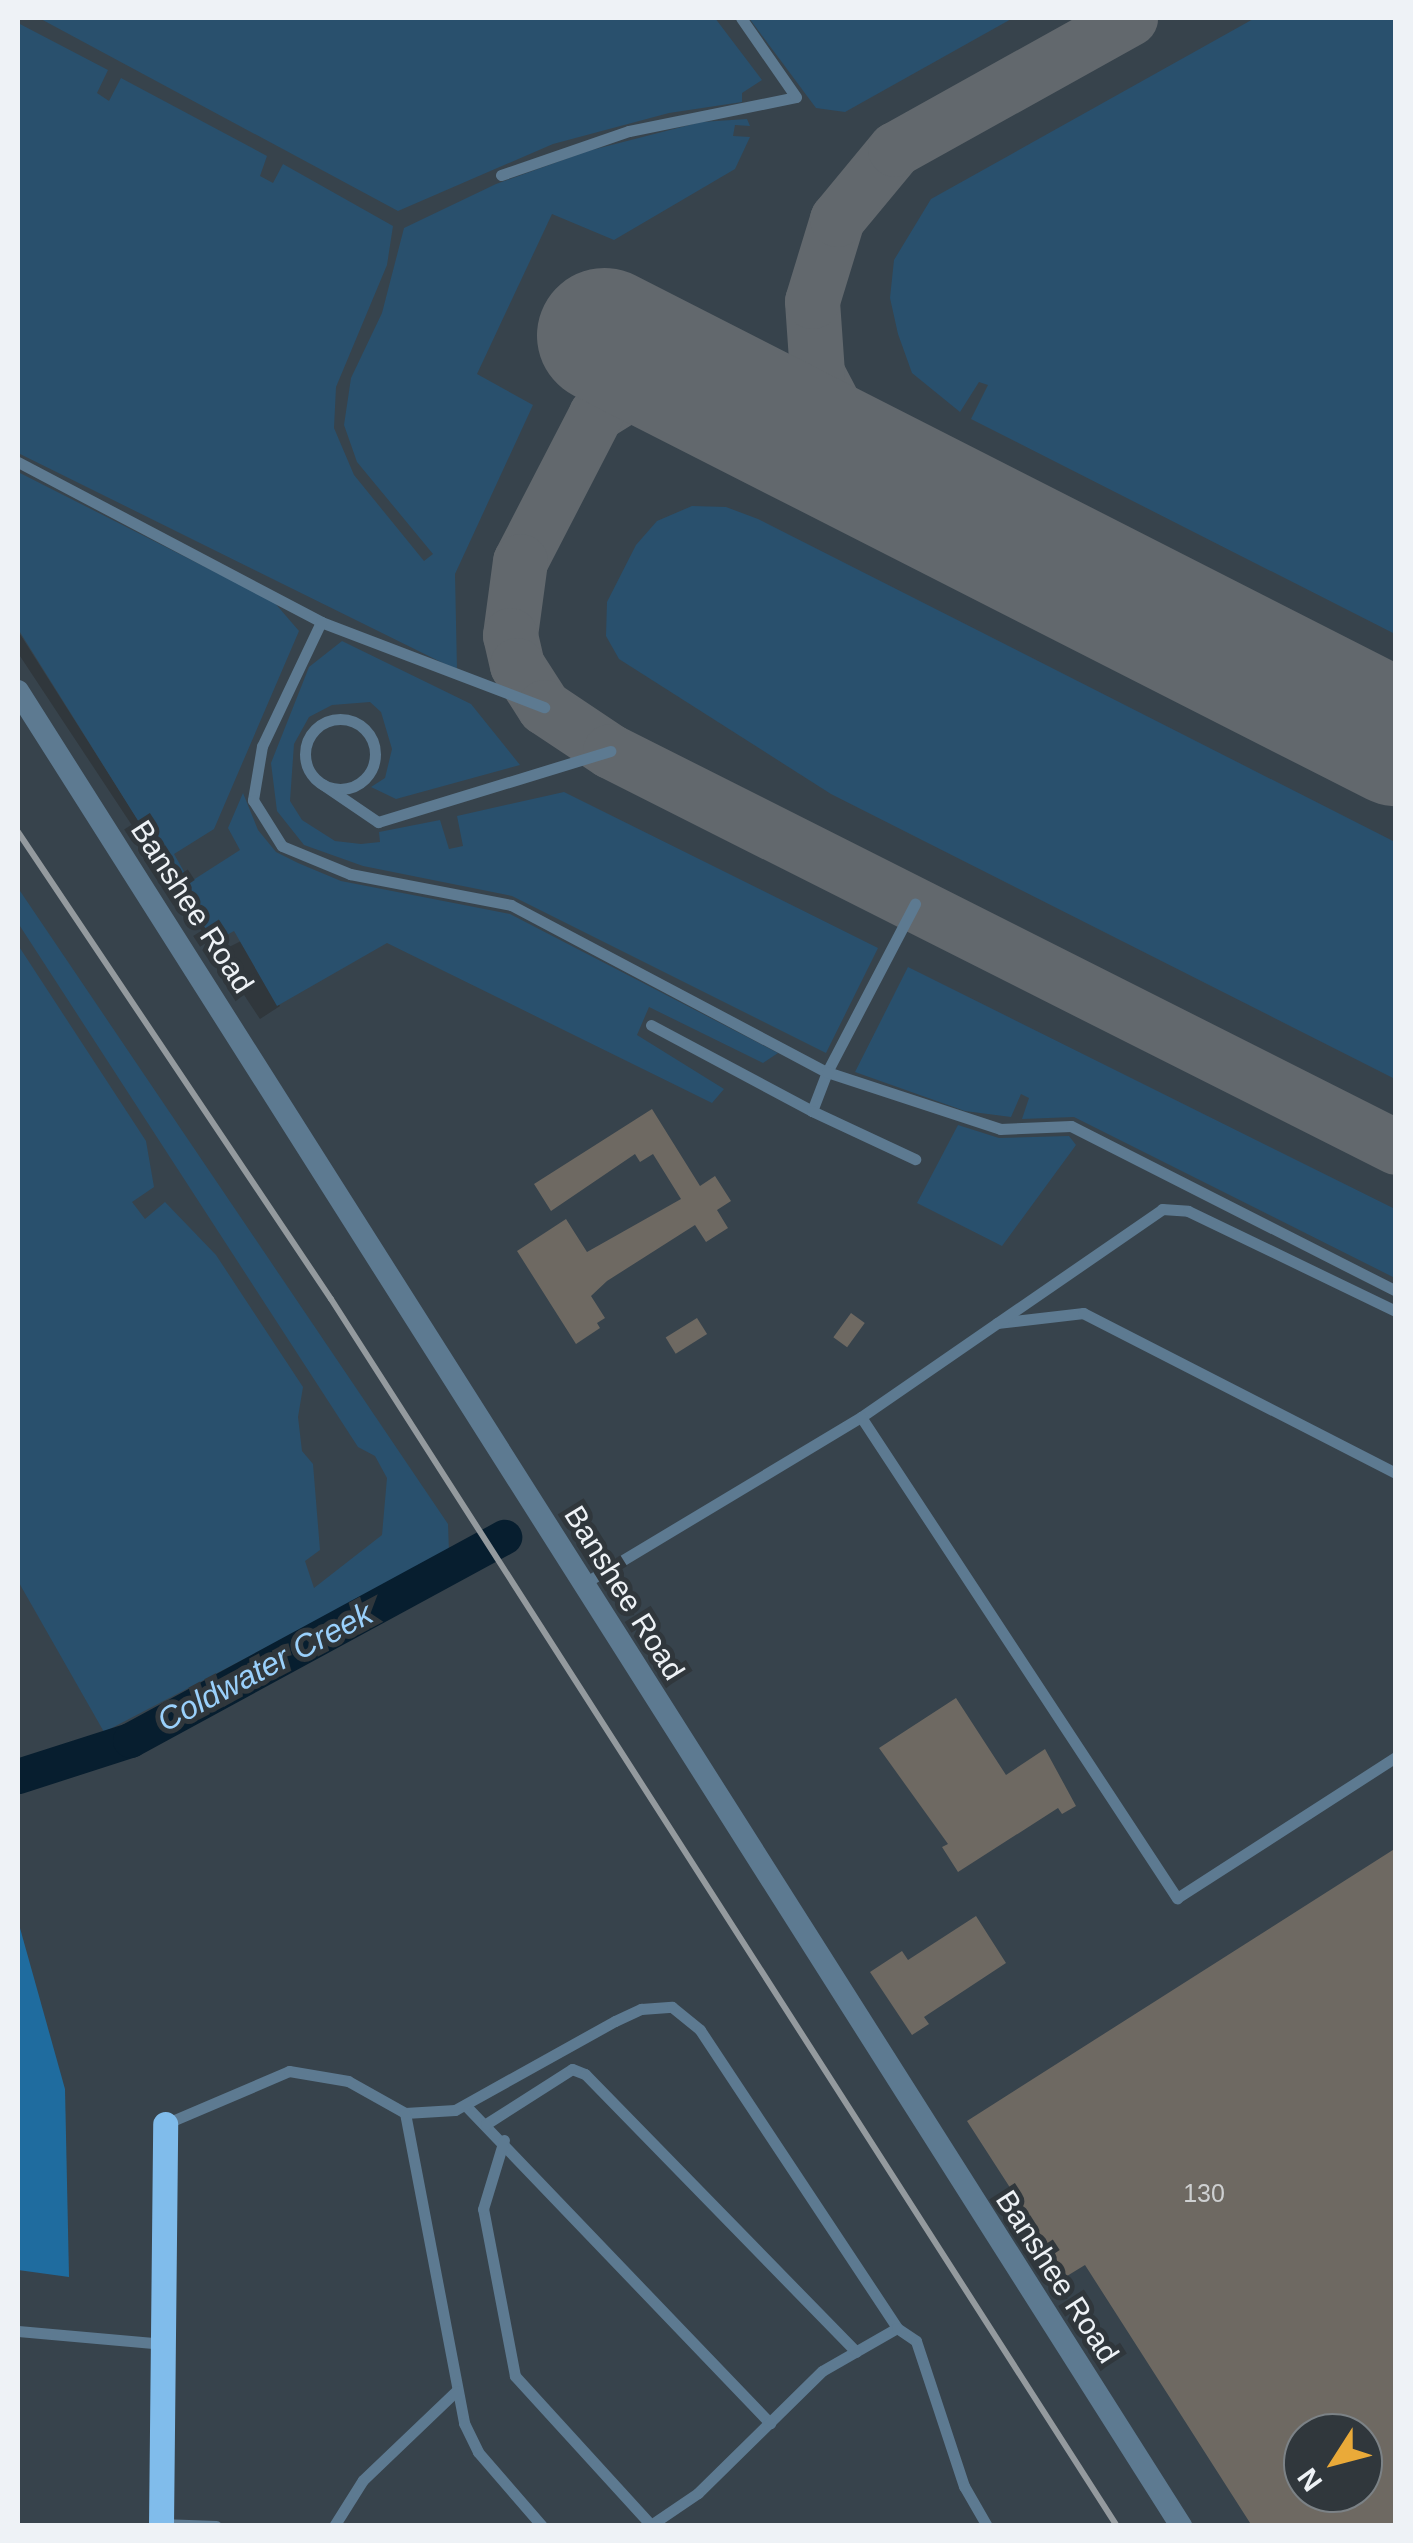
<!DOCTYPE html>
<html>
<head>
<meta charset="utf-8">
<style>
  body { margin:0 }
  #map { position:relative; width:1413px; height:2543px; overflow:hidden; background:#30373c; font-family:Helvetica,sans-serif }
  div>[style] { position:absolute }
  .built>* { inset:0; background:#37434c }
  .green>* { inset:0; background:#29506d }
  .forest>* { inset:0; background:#1f6c9f }
  .river>* { height:35px; margin:-17.5px; padding:0 17.5px; transform-origin:17.5px; border-radius:17.5px; background:#071e2f }
  .taxiway>* { height:55px; margin:-27.5px; padding:0 27.5px; transform-origin:27.5px; border-radius:27.5px; background:#62686d }
  .runway>* { height:135px; margin:-67.5px; padding:0 67.5px; transform-origin:67.5px; border-radius:67.5px; background:#62686d }
  .building>* { inset:0; background:#6e6962; transform-origin:0 0 }
  .lane>* { height:11px; margin:-5.5px; padding:0 5.5px; transform-origin:5.5px; border-radius:5.5px; background:#5d7a91 }
  .lane>.ring { margin:-5.5px; padding:0; box-sizing:content-box; background:none; border:11px solid #5d7a91; border-radius:50% }
  .street>* { height:22px; margin:-11px; padding:0 11px; transform-origin:11px; border-radius:11px; background:#5d7a91 }
  .primary>* { height:25px; margin:-12.5px; padding:0 12.5px; transform-origin:12.5px; border-radius:12.5px; background:#80bceb }
  .rail>* { height:6px; margin:-3px; padding:0 3px; transform-origin:3px; border-radius:3px; background:#949a9e }
  span { translate:-50% -50%; white-space:nowrap; text-align:center; line-height:1.15; -webkit-text-stroke:10px #30373c; paint-order:stroke }
  .number-label { font-size:25px; color:#ced0d1 }
  .number-label span { -webkit-text-stroke-width:0 }
  .street-label { font-size:30px; color:#eef2f6 }
  .water-label { font-size:32px; color:#9ad0fb; font-style:italic }
  .frame { position:absolute; inset:0; border:20px solid #eef2f6; pointer-events:none }
  .north { position:absolute; left:1283px; top:2413px; width:100px; height:100px; box-sizing:border-box; background:#30373c; border:2px solid #7c8286; border-radius:50%; rotate:234deg; font-size:28px; font-weight:700; line-height:40px; text-align:center; color:#eef2f6 }
  .north::after { content:''; display:block; margin:auto; width:35px; height:45px; background:#eaaa39; clip-path:polygon(50% 0,100% 100%,50% 72%,0 100%) }
</style>
</head>
<body>
<div id="map">
  <div class="built">
    <div style="clip-path:polygon(evenodd,18px 18px,1395px 18px,1395px 2525px,18px 2525px,18px 653px,260px 1019px,280px 1006px,241px 941px,221px 951px,18px 631px,18px 18px,1303px 2433px,1363px 2433px,1363px 2493px,1303px 2493px,1303px 2433px)"></div>
  </div>
  <div class="green">
    <div style="clip-path:polygon(39px 18px,715px 18px,762px 80px,742px 93px,742px 102px,669px 113px,553px 144px,398px 211px)"></div>
    <div style="clip-path:polygon(749px 18px,1013px 18px,845px 112px,816px 108px)"></div>
    <div style="clip-path:polygon(1255px 18px,1395px 18px,1395px 634px,971px 419px,988px 385px,979px 382px,960px 412px,912px 373px,898px 334px,890px 298px,894px 260px,931px 199px)"></div>
    <div style="clip-path:polygon(18px 23px,108px 70px,97px 93px,109px 101px,121px 78px,267px 156px,260px 176px,273px 183px,283px 164px,393px 226px,387px 265px,336px 387px,334px 428px,354px 475px,424px 561px,433px 554px,357px 462px,344px 425px,351px 378px,382px 313px,404px 228px,496px 184px,588px 151px,701px 122px,747px 119px,750px 126px,735px 125px,733px 136px,750px 137px,735px 169px,614px 240px,552px 214px,477px 374px,533px 405px,455px 574px,457px 670px,18px 453px)"></div>
    <div style="clip-path:polygon(18px 472px,274px 602px,299px 631px,214px 829px,174px 854px,190px 882px,240px 850px,228px 828px,243px 793px,258px 830px,276px 852px,298px 863px,341px 881px,510px 914px,778px 1053px,763px 1063px,649px 1007px,637px 1035px,724px 1089px,712px 1103px,387px 943px,277px 1006px,234px 931px,214px 942px,18px 629px)"></div>
    <div style="clip-path:polygon(692px 506px,726px 507px,758px 519px,1395px 842px,1395px 1079px,831px 794px,619px 659px,606px 636px,607px 602px,636px 545px,657px 521px)"></div>
    <div style="clip-path:polygon(342px 641px,471px 704px,520px 765px,396px 799px,371px 787px,385px 778px,392px 749px,381px 712px,370px 702px,332px 705px,309px 717px,294px 744px,290px 801px,302px 820px,335px 841px,361px 844px,380px 842px,379px 832px,440px 820px,449px 849px,463px 846px,457px 816px,564px 792px,878px 948px,826px 1053px,512px 896px,363px 866px,304px 845px,277px 811px,271px 763px,309px 667px)"></div>
    <div style="clip-path:polygon(18px 888px,448px 1524px,449px 1552px,104px 1732px,18px 1581px,18px 945px,146px 1141px,154px 1187px,132px 1202px,145px 1219px,165px 1202px,216px 1255px,303px 1387px,298px 1417px,302px 1451px,313px 1464px,320px 1550px,305px 1561px,314px 1588px,382px 1535px,387px 1478px,375px 1456px,358px 1447px,18px 923px)"></div>
    <div style="clip-path:polygon(908px 967px,1395px 1209px,1395px 1278px,1074px 1117px,1022px 1119px,1029px 1098px,1021px 1094px,1011px 1117px,965px 1111px,855px 1072px)"></div>
    <div style="clip-path:polygon(958px 1125px,999px 1138px,1069px 1136px,1076px 1145px,1002px 1246px,917px 1203px)"></div>
  </div>
  <div class="forest">
    <div style="clip-path:polygon(18px 1921px,65px 2089px,69px 2277px,18px 2270px)"></div>
  </div>
  <div class="river">
    <div style="left:18px;top:1776px;width:118px;rotate:-17.8deg"></div>
    <div style="left:130px;top:1740px;width:426px;rotate:-28.5deg"></div>
  </div>
  <div class="taxiway">
    <div style="left:699px;top:384px;width:66px;rotate:173.9deg"></div>
    <div style="left:633px;top:391px;width:44px;rotate:148.1deg"></div>
    <div style="left:596px;top:414px;width:165px;rotate:117.3deg"></div>
    <div style="left:520px;top:561px;width:75px;rotate:97.7deg"></div>
    <div style="left:510px;top:635px;width:31px;rotate:77deg"></div>
    <div style="left:517px;top:665px;width:50px;rotate:57.3deg"></div>
    <div style="left:544px;top:707px;width:79px;rotate:33.7deg"></div>
    <div style="left:610px;top:751px;width:880px;rotate:26.74deg"></div>
    <div style="left:921px;top:499px;width:95px;rotate:-138.4deg"></div>
    <div style="left:850px;top:436px;width:71px;rotate:-117.6deg"></div>
    <div style="left:817px;top:373px;width:72px;rotate:-94deg"></div>
    <div style="left:812px;top:301px;width:86px;rotate:-73deg"></div>
    <div style="left:837px;top:219px;width:91px;rotate:-50.4deg"></div>
    <div style="left:895px;top:149px;width:269px;rotate:-29.1deg"></div>
  </div>
  <div class="runway">
    <div style="left:604px;top:335px;width:889px;rotate:26.97deg"></div>
  </div>
  <div class="building">
    <div style="clip-path:polygon(652px 1109px,700px 1186px,715px 1176px,731px 1201px,717px 1210px,728px 1228px,706px 1242px,695px 1225px,607px 1281px,591px 1296px,605px 1318px,597px 1323px,600px 1328px,576px 1344px,517px 1251px,566px 1219px,587px 1252px,681px 1199px,653px 1154px,640px 1162px,635px 1154px,551px 1211px,534px 1184px)"></div>
    <div style="left:851px;top:1313px;width:17px;height:30px;rotate:36deg"></div>
    <div style="left:697px;top:1318px;width:19px;height:37px;rotate:58deg"></div>
    <div style="clip-path:polygon(956px 1698px,1006px 1775px,1045px 1749px,1076px 1806px,1062px 1814px,1058px 1808px,958px 1872px,942px 1847px,948px 1844px,879px 1748px)"></div>
    <div style="clip-path:polygon(evenodd,1396px 1848px,1396px 2526px,1252px 2526px,1085px 2265px,1067px 2276px,967px 2121px,1396px 1848px,1303px 2433px,1363px 2433px,1363px 2493px,1303px 2493px,1303px 2433px)"></div>
    <div style="clip-path:polygon(976px 1916px,1006px 1963px,924px 2017px,929px 2024px,912px 2035px,870px 1972px,902px 1951px,908px 1960px)"></div>
  </div>
  <div class="lane">
    <div style="left:501px;top:175px;width:135px;rotate:-19deg"></div>
    <div style="left:629px;top:131px;width:170px;rotate:-11.5deg"></div>
    <div style="left:796px;top:97px;width:96px;rotate:-124.8deg"></div>
    <div style="left:18px;top:462px;width:343px;rotate:27.8deg"></div>
    <div style="left:321px;top:622px;width:239px;rotate:20.9deg"></div>
    <div style="left:321px;top:622px;width:137px;rotate:115.4deg"></div>
    <div style="left:262px;top:746px;width:55px;rotate:99.5deg"></div>
    <div style="left:253px;top:800px;width:54px;rotate:57.8deg"></div>
    <div style="left:282px;top:846px;width:74px;rotate:22.4deg"></div>
    <div style="left:350px;top:874px;width:164px;rotate:10.9deg"></div>
    <div style="left:511px;top:905px;width:357px;rotate:27.9deg"></div>
    <div style="left:827px;top:1072px;width:190px;rotate:-62.4deg"></div>
    <div class="ring" style="left:305px;top:719px;width:59px;height:59px"></div>
    <div style="left:322px;top:784px;width:68px;rotate:34.2deg"></div>
    <div style="left:378px;top:822px;width:243px;rotate:-17deg"></div>
    <div style="left:651px;top:1025px;width:183px;rotate:28.1deg"></div>
    <div style="left:812px;top:1111px;width:42px;rotate:-69deg"></div>
    <div style="left:827px;top:1072px;width:182px;rotate:18.2deg"></div>
    <div style="left:1000px;top:1129px;width:71px;rotate:-2.4deg"></div>
    <div style="left:1071px;top:1126px;width:364px;rotate:26.9deg"></div>
    <div style="left:812px;top:1111px;width:114px;rotate:25deg"></div>
    <div style="left:997px;top:1323px;width:87px;rotate:-6.6deg"></div>
    <div style="left:1083px;top:1313px;width:352px;rotate:27.1deg"></div>
    <div style="left:861px;top:1417px;width:366px;rotate:-34.6deg"></div>
    <div style="left:1162px;top:1209px;width:26px;rotate:4deg"></div>
    <div style="left:1188px;top:1211px;width:231px;rotate:25.7deg"></div>
    <div style="left:583px;top:1584px;width:324px;rotate:-31deg"></div>
    <div style="left:861px;top:1417px;width:576px;rotate:56.7deg"></div>
    <div style="left:1177px;top:1898px;width:260px;rotate:-32.8deg"></div>
    <div style="left:465px;top:2105px;width:441px;rotate:46.2deg"></div>
    <div style="left:405px;top:2113px;width:50px;rotate:-3.4deg"></div>
    <div style="left:455px;top:2110px;width:183px;rotate:-29.1deg"></div>
    <div style="left:615px;top:2021px;width:29px;rotate:-25deg"></div>
    <div style="left:641px;top:2009px;width:31px;rotate:-4deg"></div>
    <div style="left:672px;top:2007px;width:36px;rotate:39deg"></div>
    <div style="left:700px;top:2030px;width:357px;rotate:56.5deg"></div>
    <div style="left:897px;top:2328px;width:86px;rotate:150.2deg"></div>
    <div style="left:822px;top:2371px;width:174px;rotate:135.5deg"></div>
    <div style="left:698px;top:2493px;width:57px;rotate:145.8deg"></div>
    <div style="left:651px;top:2525px;width:202px;rotate:-132.4deg"></div>
    <div style="left:515px;top:2376px;width:170px;rotate:-100.8deg"></div>
    <div style="left:483px;top:2209px;width:72px;rotate:-73.1deg"></div>
    <div style="left:165px;top:2124px;width:135px;rotate:-23.1deg"></div>
    <div style="left:289px;top:2071px;width:60px;rotate:9.6deg"></div>
    <div style="left:348px;top:2081px;width:65px;rotate:29.3deg"></div>
    <div style="left:405px;top:2113px;width:316px;rotate:79.2deg"></div>
    <div style="left:464px;top:2423px;width:32px;rotate:64deg"></div>
    <div style="left:478px;top:2452px;width:98px;rotate:49.1deg"></div>
    <div style="left:486px;top:2124px;width:102px;rotate:-32.6deg"></div>
    <div style="left:572px;top:2069px;width:14px;rotate:21deg"></div>
    <div style="left:585px;top:2074px;width:388px;rotate:45.7deg"></div>
    <div style="left:897px;top:2328px;width:23px;rotate:34deg"></div>
    <div style="left:916px;top:2341px;width:153px;rotate:71.7deg"></div>
    <div style="left:964px;top:2486px;width:46px;rotate:60.1deg"></div>
    <div style="left:18px;top:2331px;width:147px;rotate:5.1deg"></div>
    <div style="left:161px;top:2524px;width:55px;rotate:2.1deg"></div>
    <div style="left:334px;top:2526px;width:54px;rotate:-57.8deg"></div>
    <div style="left:363px;top:2480px;width:129px;rotate:-43.7deg"></div>
  </div>
  <div class="street">
    <div style="left:18px;top:691px;width:2173px;rotate:57.63deg"></div>
  </div>
  <div class="primary">
    <div style="left:161px;top:2526px;width:402px;rotate:-89.4deg"></div>
  </div>
  <div class="rail">
    <div style="left:18px;top:832px;width:562px;rotate:56.17deg"></div>
    <div style="left:331px;top:1299px;width:1457px;rotate:57.36deg"></div>
  </div>
  <div class="number-label">
    <span style="left:1204px;top:2193px">130</span>
  </div>
  <div class="street-label">
    <span style="left:192px;top:907px;rotate:57deg">Banshee Road</span>
    <span style="left:624px;top:1593px;rotate:58deg">Banshee Road</span>
    <span style="left:1057px;top:2277px;rotate:57deg">Banshee Road</span>
  </div>
  <div class="water-label">
    <span style="left:265px;top:1667px;rotate:-28deg">Coldwater Creek</span>
  </div>
  <div class="frame"></div>
  <div class="north">N</div>
</div>
</body>
</html>
